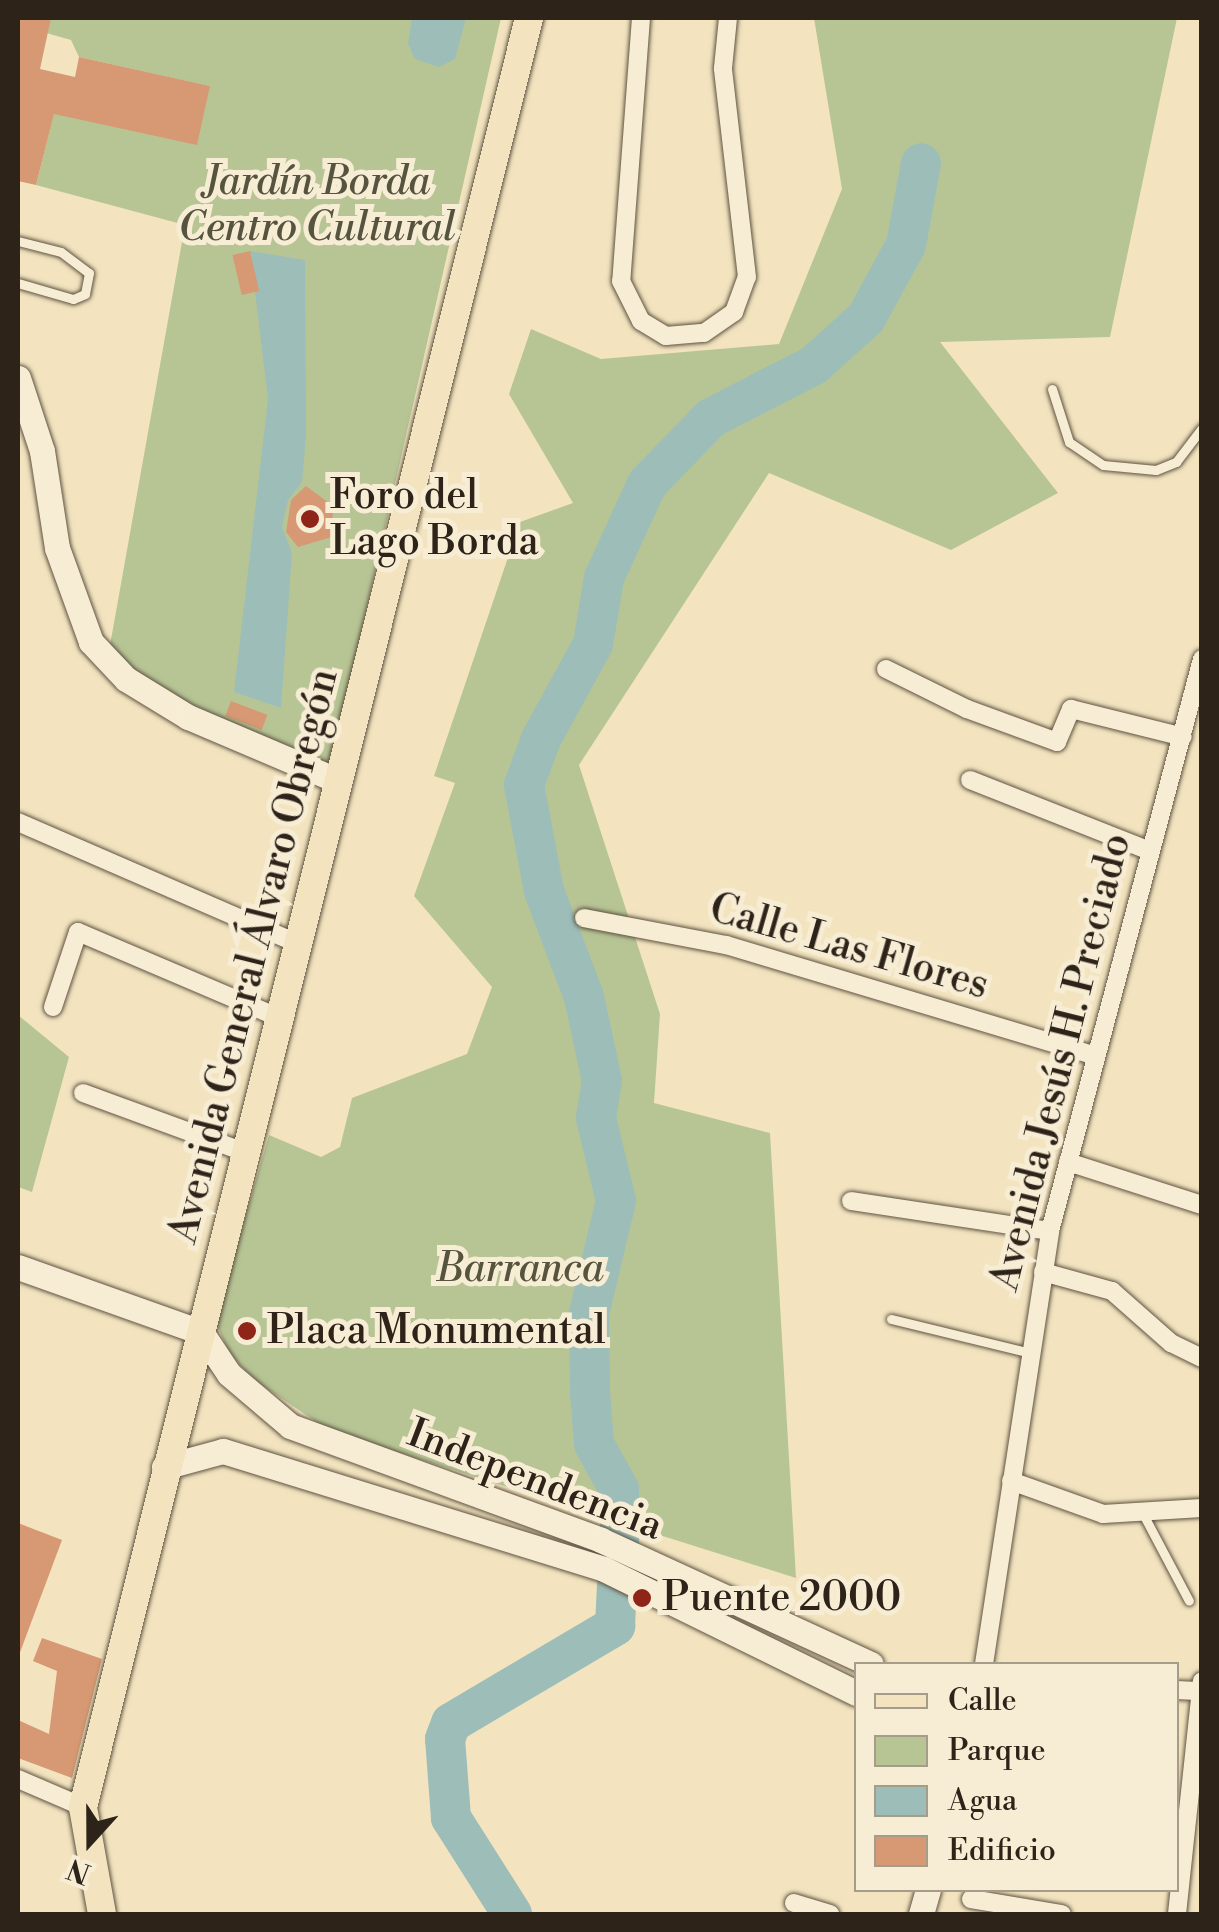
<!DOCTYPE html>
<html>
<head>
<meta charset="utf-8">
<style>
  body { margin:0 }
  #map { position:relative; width:1219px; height:1932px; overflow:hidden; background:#f3e4bf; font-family:"Libre Bodoni",serif }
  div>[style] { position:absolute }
  .green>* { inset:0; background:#b7c595 }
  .water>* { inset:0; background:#9dbdb9 }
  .river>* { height:40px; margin:-20px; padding:0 20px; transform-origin:20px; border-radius:20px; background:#9dbdb9 }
  .building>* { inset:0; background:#d69973; transform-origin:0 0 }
  .roads { filter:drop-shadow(0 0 2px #5e5342) drop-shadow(0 0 2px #5e5342) }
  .lane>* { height:9px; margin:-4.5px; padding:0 4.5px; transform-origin:4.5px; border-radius:4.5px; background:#f7edd5 }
  .street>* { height:18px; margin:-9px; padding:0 9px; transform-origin:9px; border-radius:9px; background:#f7edd5 }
  .secondary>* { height:25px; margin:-12.5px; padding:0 12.5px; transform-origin:12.5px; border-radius:12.5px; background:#f7edd5 }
  .primary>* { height:28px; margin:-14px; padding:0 14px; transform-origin:14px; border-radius:14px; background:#f3e4bf }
  .dots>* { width:28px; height:28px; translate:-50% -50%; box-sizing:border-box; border:5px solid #f7edd5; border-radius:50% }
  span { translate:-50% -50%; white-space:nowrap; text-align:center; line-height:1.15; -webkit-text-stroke:10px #f7edd5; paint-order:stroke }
  .park-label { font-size:40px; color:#56543e; font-style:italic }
  .poi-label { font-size:40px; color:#2d2319 }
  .left { translate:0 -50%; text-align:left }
  .street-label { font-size:40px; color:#2d2319 }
  .frame { position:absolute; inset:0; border:20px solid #2d2319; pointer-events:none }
  .legend { position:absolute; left:854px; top:1662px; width:325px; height:230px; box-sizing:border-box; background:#f7edd5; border:2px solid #a69c8a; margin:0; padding:12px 18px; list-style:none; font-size:30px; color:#2d2319 }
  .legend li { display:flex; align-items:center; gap:20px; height:50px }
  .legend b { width:50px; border:2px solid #a69c8a }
  .north { position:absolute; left:40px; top:1792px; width:100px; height:100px; -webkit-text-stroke:8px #f7edd5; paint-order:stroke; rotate:201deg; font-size:28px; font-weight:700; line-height:40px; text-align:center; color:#2d2319 }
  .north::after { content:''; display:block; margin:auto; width:35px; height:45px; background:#2d2319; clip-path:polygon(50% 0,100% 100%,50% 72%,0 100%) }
</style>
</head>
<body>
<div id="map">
  <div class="green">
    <div style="clip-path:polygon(18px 18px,501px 18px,329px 774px,126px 674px,109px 651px,185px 225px,36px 185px,54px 113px,209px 86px,79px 57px,71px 40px,18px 25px)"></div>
    <div style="clip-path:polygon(814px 18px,1177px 18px,1110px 337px,940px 342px,1058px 493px,951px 550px,769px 473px,579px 765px,660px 1014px,654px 1103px,770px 1133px,796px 1578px,330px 1431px,253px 1379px,230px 1354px,215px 1321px,269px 1135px,321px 1157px,340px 1147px,352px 1098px,467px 1054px,492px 987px,414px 896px,455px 783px,434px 776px,520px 522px,573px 503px,509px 394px,531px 329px,601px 359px,779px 344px,842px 189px)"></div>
    <div style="clip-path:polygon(18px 1015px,69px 1057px,32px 1192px,18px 1187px)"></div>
  </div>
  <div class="water">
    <div style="clip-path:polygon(412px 18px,466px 18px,455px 59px,439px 67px,415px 59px,408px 44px)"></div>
    <div style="clip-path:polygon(250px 251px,305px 260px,306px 435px,302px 482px,288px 500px,282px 527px,292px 553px,281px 708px,234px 692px,268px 399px)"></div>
  </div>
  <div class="river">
    <div style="left:512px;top:1914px;width:114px;rotate:-122.4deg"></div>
    <div style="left:451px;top:1818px;width:79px;rotate:-94.3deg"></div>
    <div style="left:445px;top:1739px;width:17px;rotate:-69deg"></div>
    <div style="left:451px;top:1723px;width:191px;rotate:-30.6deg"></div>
    <div style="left:615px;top:1626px;width:103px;rotate:-87.2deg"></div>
    <div style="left:620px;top:1523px;width:34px;rotate:-92deg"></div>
    <div style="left:619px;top:1489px;width:51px;rotate:-119.1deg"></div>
    <div style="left:594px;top:1444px;width:52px;rotate:-94.4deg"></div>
    <div style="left:590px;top:1392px;width:78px;rotate:-90.7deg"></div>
    <div style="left:589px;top:1314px;width:116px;rotate:-76.6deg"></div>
    <div style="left:616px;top:1201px;width:85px;rotate:-103.5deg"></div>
    <div style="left:596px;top:1118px;width:37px;rotate:-81deg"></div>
    <div style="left:602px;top:1081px;width:86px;rotate:-102.1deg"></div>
    <div style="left:584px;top:997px;width:113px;rotate:-110.7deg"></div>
    <div style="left:544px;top:891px;width:108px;rotate:-100.7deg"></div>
    <div style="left:524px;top:785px;width:49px;rotate:-69.7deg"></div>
    <div style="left:541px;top:739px;width:108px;rotate:-61.3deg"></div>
    <div style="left:593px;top:644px;width:67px;rotate:-80.5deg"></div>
    <div style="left:604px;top:578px;width:103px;rotate:-65.4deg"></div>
    <div style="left:647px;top:484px;width:92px;rotate:-45.9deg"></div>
    <div style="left:711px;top:418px;width:116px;rotate:-27.2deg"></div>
    <div style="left:814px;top:365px;width:70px;rotate:-42.1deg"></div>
    <div style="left:866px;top:318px;width:83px;rotate:-61.3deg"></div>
    <div style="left:906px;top:245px;width:83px;rotate:-79.6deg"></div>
  </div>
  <div class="building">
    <div style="clip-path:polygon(18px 18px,51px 18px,40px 69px,75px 77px,79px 57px,210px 86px,197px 145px,54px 114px,36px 185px,18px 181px)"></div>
    <div style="left:250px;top:251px;width:41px;height:18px;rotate:77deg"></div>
    <div style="clip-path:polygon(306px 486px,333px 506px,332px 537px,298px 547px,286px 532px,291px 500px)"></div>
    <div style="left:231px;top:701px;width:39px;height:16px;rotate:21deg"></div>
    <div style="clip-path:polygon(18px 1523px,62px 1540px,19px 1655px,18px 1654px)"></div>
    <div style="clip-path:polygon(42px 1638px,102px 1659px,72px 1778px,18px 1758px,18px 1720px,49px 1734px,57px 1671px,33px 1661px)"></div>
  </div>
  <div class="roads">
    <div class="lane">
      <div style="left:18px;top:241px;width:44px;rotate:14.3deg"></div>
      <div style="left:61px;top:252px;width:35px;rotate:37deg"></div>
      <div style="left:89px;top:273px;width:21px;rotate:101deg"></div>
      <div style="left:85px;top:294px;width:13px;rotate:157deg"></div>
      <div style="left:73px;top:299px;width:57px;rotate:-163.8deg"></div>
      <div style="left:1052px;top:389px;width:56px;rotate:72.2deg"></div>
      <div style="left:1069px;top:442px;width:41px;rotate:34.1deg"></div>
      <div style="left:1103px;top:465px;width:53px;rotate:5.4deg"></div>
      <div style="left:1156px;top:470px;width:22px;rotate:-22deg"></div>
      <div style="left:1176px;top:462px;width:43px;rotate:-52.6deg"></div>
      <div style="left:891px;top:1319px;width:144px;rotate:13.7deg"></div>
      <div style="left:1143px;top:1514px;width:98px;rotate:62.1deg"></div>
    </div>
    <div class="street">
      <div style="left:641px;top:18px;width:264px;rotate:94.3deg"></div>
      <div style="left:621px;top:281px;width:45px;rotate:63.4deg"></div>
      <div style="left:641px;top:321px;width:29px;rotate:31deg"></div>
      <div style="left:666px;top:336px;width:38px;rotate:-5deg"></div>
      <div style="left:704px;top:333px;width:37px;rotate:-35deg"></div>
      <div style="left:734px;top:312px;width:37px;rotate:-70deg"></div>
      <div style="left:747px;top:277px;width:210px;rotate:-96.6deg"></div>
      <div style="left:723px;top:68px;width:50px;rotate:-84.3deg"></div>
      <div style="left:886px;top:669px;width:90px;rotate:26.3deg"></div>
      <div style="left:967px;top:709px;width:96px;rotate:20.1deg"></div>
      <div style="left:1057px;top:742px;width:36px;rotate:-67deg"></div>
      <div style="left:1071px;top:709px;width:115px;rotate:14deg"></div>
      <div style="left:970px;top:780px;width:193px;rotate:21.5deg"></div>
      <div style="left:18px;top:822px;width:306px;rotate:23.5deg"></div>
      <div style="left:584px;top:918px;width:145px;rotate:10.8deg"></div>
      <div style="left:726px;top:945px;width:383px;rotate:16.7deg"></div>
      <div style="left:53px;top:1007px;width:79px;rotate:-71.6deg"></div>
      <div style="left:78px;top:932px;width:220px;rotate:23.1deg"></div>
      <div style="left:83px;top:1093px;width:175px;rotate:20.1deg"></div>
      <div style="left:1068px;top:1162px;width:141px;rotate:17.8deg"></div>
      <div style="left:851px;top:1201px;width:201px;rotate:8.6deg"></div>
      <div style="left:1043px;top:1272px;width:72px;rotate:15.4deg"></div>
      <div style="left:1112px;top:1291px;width:79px;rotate:41.4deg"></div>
      <div style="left:1171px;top:1343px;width:34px;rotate:26deg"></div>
      <div style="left:1011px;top:1481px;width:98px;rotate:19.7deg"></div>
      <div style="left:1103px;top:1514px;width:99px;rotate:-3.5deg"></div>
      <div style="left:984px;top:1664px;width:438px;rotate:-81.3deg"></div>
      <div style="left:1050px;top:1231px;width:592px;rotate:-75.12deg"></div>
      <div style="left:1176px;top:1690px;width:21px;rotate:3deg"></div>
      <div style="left:18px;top:1779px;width:71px;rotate:23.3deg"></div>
      <div style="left:971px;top:1899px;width:92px;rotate:9.4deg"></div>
      <div style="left:794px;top:1903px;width:38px;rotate:17deg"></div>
      <div style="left:1177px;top:1914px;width:234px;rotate:-83.9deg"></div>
    </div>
    <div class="secondary">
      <div style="left:18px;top:378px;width:77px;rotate:71.8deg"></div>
      <div style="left:42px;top:451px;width:98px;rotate:81.2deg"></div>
      <div style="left:57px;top:548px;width:100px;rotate:70.1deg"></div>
      <div style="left:91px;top:642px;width:51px;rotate:46.6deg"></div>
      <div style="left:126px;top:679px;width:73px;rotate:31.5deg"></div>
      <div style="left:188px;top:717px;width:164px;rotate:23deg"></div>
      <div style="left:18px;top:1267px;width:194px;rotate:19.6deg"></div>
      <div style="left:201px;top:1332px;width:50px;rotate:56.3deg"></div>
      <div style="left:229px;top:1374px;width:80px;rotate:40.4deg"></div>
      <div style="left:290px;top:1426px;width:331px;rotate:20.1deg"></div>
      <div style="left:601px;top:1540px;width:297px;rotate:24.7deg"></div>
      <div style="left:164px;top:1467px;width:61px;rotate:-15.2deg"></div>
      <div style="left:223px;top:1451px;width:399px;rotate:17.2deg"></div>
      <div style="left:604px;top:1569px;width:281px;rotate:26.2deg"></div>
      <div style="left:921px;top:1914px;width:25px;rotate:-74deg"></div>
    </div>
    <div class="primary">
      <div style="left:102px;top:1914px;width:109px;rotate:-100.1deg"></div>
      <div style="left:83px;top:1807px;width:1844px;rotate:-76deg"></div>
    </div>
  </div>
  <div class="dots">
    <div style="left:310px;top:519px;background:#8f2418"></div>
    <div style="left:247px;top:1331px;background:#8f2418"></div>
    <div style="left:642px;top:1598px;background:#8f2418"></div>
  </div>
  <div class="park-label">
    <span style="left:317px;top:205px">Jardín Borda<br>Centro Cultural</span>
    <span style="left:520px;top:1269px">Barranca</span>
  </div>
  <div class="poi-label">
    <span class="left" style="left:330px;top:519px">Foro del<br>Lago Borda</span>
    <span class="left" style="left:267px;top:1331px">Placa Monumental</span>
    <span class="left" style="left:662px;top:1598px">Puente 2000</span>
  </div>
  <div class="street-label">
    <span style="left:849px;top:947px;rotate:16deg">Calle Las Flores</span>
    <span style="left:254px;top:956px;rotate:-76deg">Avenida General Álvaro Obregón</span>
    <span style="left:1061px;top:1062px;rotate:-76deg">Avenida Jesús H. Preciado</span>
    <span style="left:535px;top:1480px;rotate:21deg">Independencia</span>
  </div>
  <div class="frame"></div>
  <ul class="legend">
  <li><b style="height:12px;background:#f3e4bf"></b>Calle</li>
  <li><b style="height:28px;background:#b7c595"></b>Parque</li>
  <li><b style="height:28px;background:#9dbdb9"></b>Agua</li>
  <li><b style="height:28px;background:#d69973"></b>Edificio</li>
  </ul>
  <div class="north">N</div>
</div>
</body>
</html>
